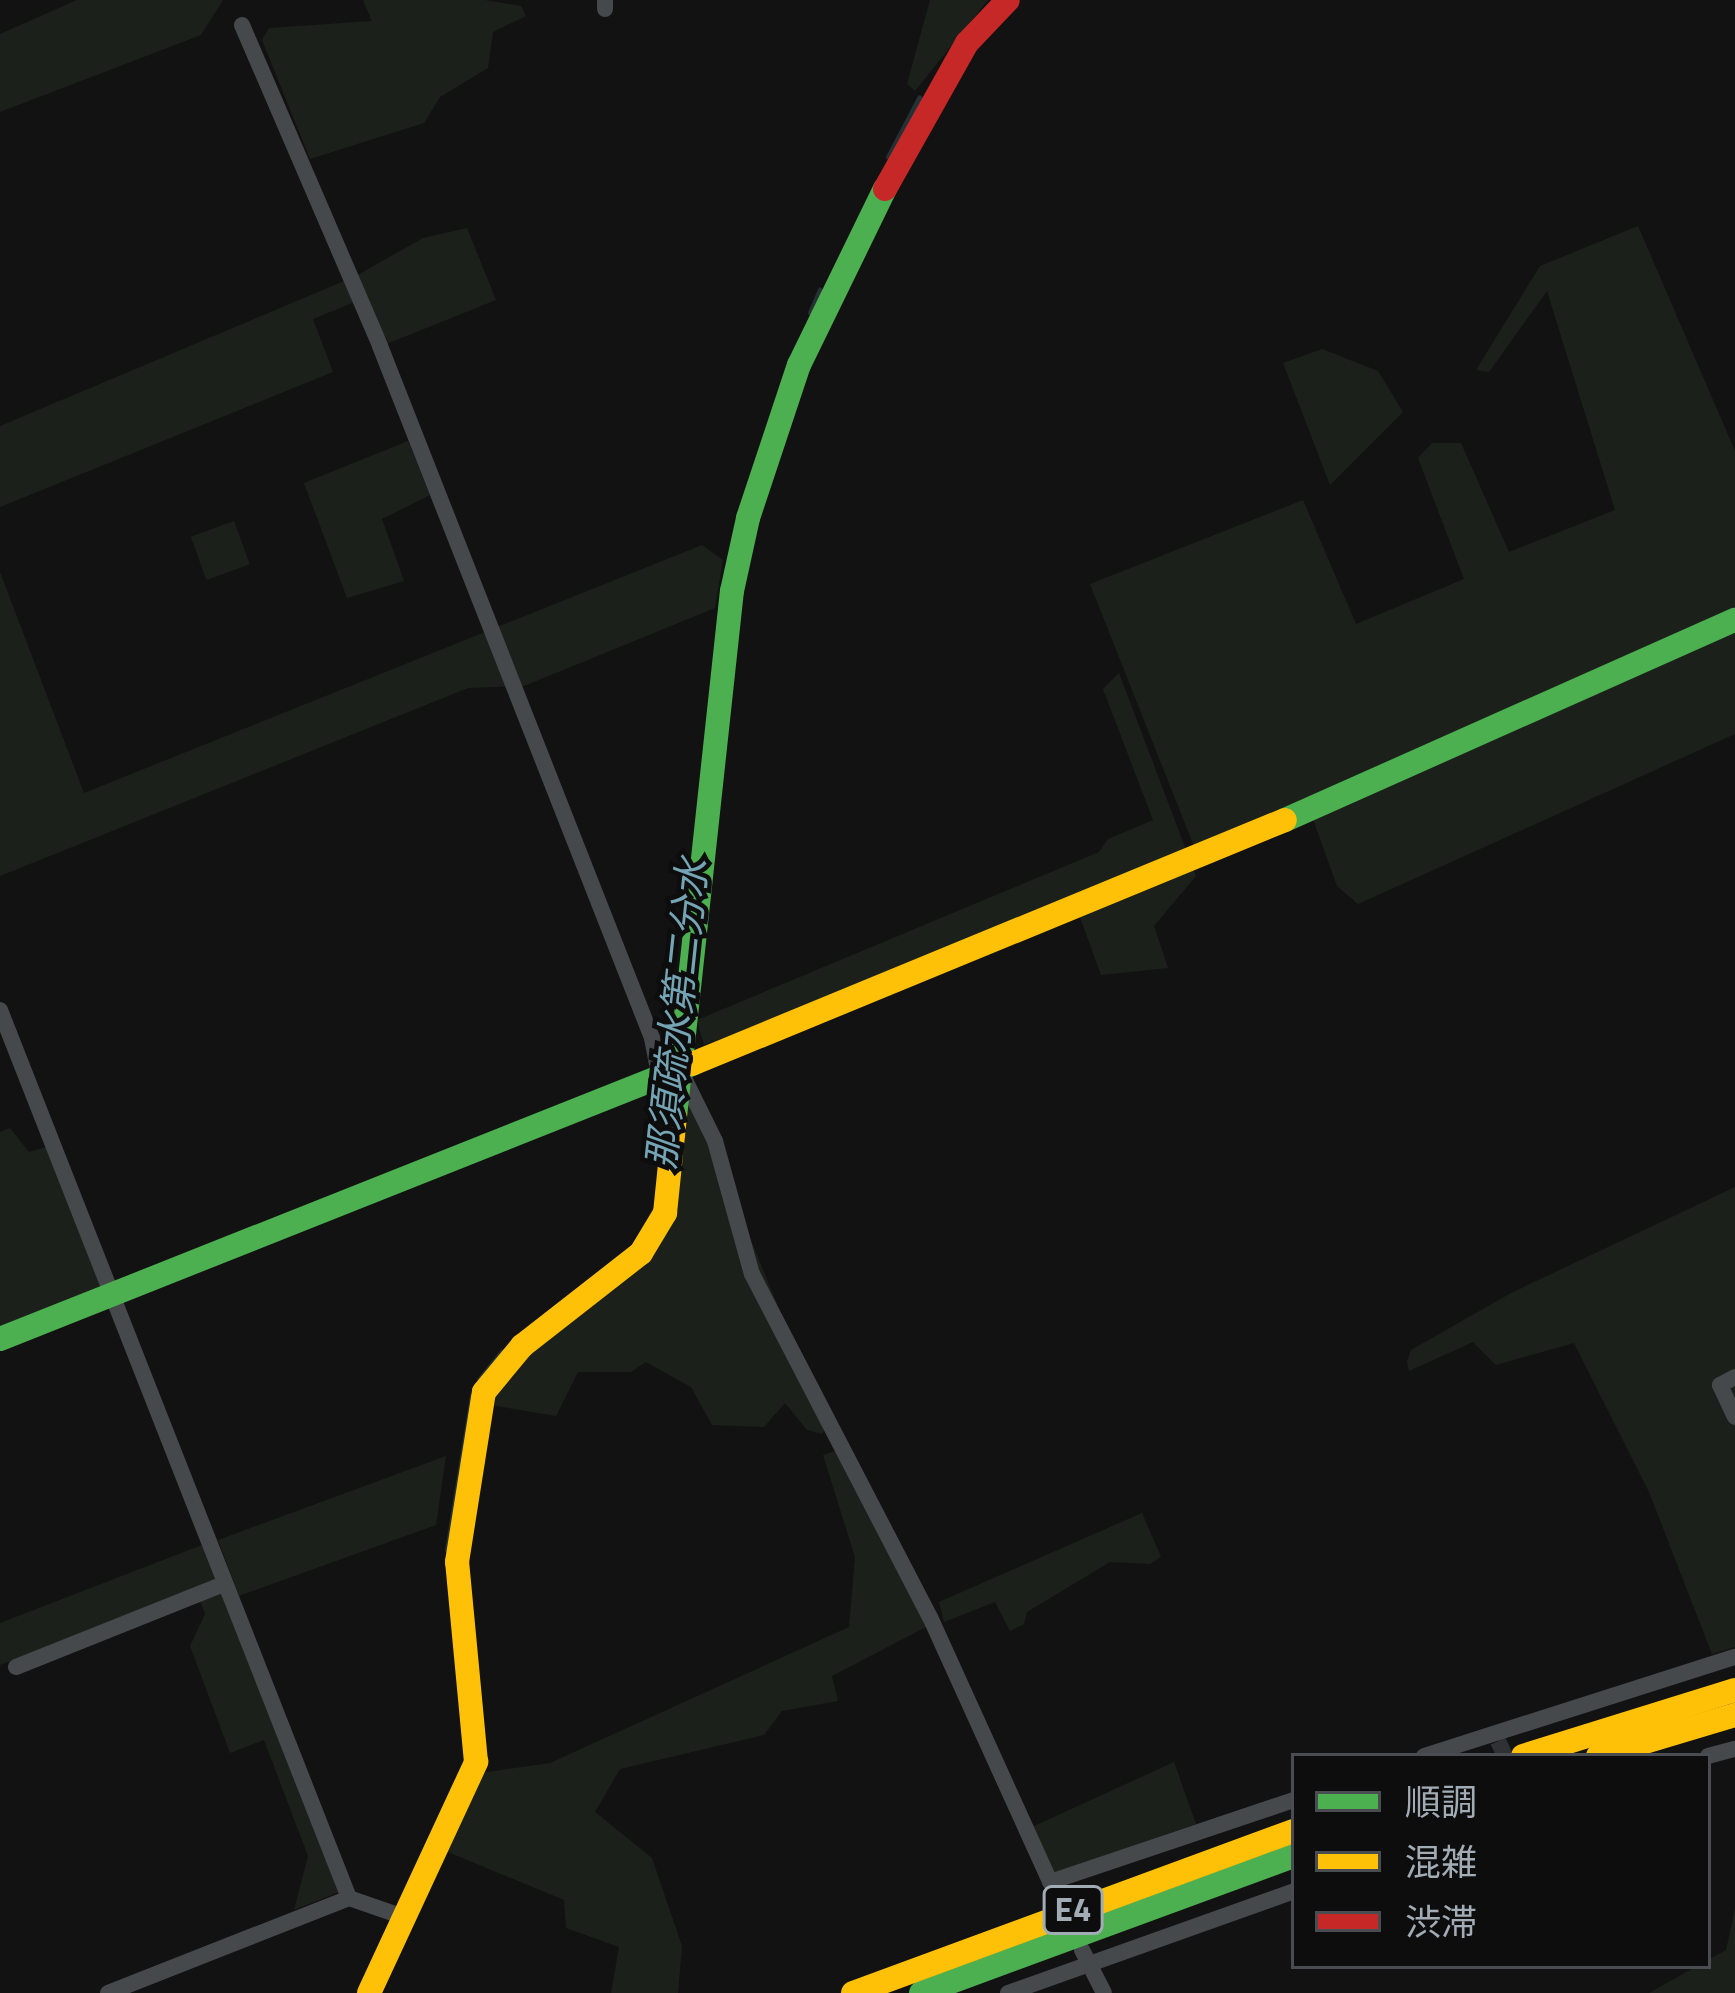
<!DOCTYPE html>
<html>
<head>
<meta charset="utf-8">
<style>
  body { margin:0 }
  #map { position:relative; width:1735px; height:1993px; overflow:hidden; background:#121213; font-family:"Titillium Web","Noto Sans JP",sans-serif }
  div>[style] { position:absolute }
  .green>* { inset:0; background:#1b211a; transform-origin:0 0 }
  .stream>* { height:4.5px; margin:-2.25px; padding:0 2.25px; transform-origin:2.25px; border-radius:2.25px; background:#253135 }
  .street-tunnel>* { height:16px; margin-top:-8px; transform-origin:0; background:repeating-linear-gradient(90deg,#2f3133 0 16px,transparent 0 24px) }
  .street>* { height:16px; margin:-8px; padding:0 8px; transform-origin:8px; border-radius:8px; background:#46494c }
  .fast>* { height:24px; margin:-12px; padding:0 12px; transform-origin:12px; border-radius:12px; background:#4caf50 }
  .slow>* { height:24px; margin:-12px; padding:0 12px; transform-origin:12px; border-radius:12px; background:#ffc107 }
  .jam>* { height:24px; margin:-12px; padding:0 12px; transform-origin:12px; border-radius:12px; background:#c62828 }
  span { translate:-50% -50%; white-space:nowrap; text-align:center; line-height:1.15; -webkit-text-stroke:9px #0d0d0e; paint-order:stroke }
  .shield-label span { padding:3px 9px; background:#0d0d0e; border:3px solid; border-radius:9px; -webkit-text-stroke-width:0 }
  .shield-label { font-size:33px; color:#a2acb5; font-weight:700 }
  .water-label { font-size:39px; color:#75a4b4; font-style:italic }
  .legend { position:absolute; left:1291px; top:1753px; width:420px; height:216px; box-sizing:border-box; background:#0d0d0e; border:3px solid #494d51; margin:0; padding:15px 21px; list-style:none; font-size:36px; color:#a2acb5 }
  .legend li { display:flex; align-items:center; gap:24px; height:60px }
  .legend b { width:60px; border:3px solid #494d51 }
</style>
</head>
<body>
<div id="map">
  <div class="green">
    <div style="clip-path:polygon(77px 0,223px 0,201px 35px,0 112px,0 34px)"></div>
    <div style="clip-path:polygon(363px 0,485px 0,521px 6px,526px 16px,493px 32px,488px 68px,440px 97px,424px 123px,310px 159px,262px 40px,269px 28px,372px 21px)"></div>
    <div style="clip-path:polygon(930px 0,988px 0,915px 91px,907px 84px)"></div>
    <div style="clip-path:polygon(1638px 226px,1735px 451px,1735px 734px,1358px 904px,1337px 886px,1309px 808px,1197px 854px,1090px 584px,1303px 500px,1356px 624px,1464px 579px,1418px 458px,1432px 443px,1461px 443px,1509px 552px,1615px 510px,1547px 291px,1489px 372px,1476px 370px,1540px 266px)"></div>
    <div style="clip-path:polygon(467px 228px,496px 300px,389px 343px,364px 298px,313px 319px,333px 372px,0 507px,0 426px,356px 276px,423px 238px)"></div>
    <div style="clip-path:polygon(1322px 349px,1378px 371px,1403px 412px,1330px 485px,1283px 363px)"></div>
    <div style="clip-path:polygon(408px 441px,430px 495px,382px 519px,404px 581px,347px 598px,304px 483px)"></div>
    <div style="left:234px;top:521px;width:46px;height:46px;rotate:70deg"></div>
    <div style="clip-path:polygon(702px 545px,723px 560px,715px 608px,524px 686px,468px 688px,0 876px,0 572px,84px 793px)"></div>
    <div style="clip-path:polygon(1119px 673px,1196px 876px,1154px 926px,1168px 968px,1101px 975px,1073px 898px,1000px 935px,704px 1045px,697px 1020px,1099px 852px,1108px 839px,1153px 820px,1103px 689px)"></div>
    <div style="clip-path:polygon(683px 1101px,698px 1110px,827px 1427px,822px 1434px,807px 1430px,785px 1403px,764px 1427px,712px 1425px,691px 1387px,646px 1362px,631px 1372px,578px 1372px,556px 1416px,484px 1404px,512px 1360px,640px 1263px)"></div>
    <div style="clip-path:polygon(10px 1128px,29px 1152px,46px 1147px,100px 1285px,95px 1295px,0 1333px,0 1132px)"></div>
    <div style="clip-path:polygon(1735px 1187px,1735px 1647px,1712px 1654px,1649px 1492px,1574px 1343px,1496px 1365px,1473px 1342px,1409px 1371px,1407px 1361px,1411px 1350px,1511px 1293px)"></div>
    <div style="clip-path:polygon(838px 1450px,928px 1626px,832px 1676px,838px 1701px,782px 1711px,764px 1735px,620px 1769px,595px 1812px,652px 1858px,682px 1946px,678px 1993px,611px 1993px,619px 1947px,566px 1928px,564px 1900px,448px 1852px,446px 1844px,481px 1773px,550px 1763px,849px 1627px,855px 1557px,823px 1455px)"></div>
    <div style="clip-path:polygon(446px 1456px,436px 1525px,239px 1596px,218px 1540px)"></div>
    <div style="clip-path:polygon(1142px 1513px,1161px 1557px,1150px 1564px,1110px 1562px,1027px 1612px,1024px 1624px,1010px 1631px,995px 1602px,944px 1622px,939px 1602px)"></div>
    <div style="clip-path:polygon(202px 1545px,339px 1892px,294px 1910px,308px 1856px,264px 1740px,230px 1753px,190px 1646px,205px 1614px,196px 1590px,0 1665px,0 1623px)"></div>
    <div style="clip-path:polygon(1174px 1762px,1196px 1824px,1054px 1873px,1032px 1827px)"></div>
    <div style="clip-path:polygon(1735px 1909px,1735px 1993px,1649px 1993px,1726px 1950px)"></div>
  </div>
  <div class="stream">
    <div style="left:888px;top:157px;width:67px;rotate:-62.3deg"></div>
    <div style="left:810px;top:313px;width:25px;rotate:-67deg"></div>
    <div style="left:479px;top:1380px;width:36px;rotate:-51deg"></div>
    <div style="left:447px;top:1550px;width:156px;rotate:-80.8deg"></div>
  </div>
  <div class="street-tunnel">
    <div style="left:1498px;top:1741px;width:17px;rotate:65deg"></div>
  </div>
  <div class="street">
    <div style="left:605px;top:0;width:9px;rotate:90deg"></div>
    <div style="left:242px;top:25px;width:349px;rotate:66.7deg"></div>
    <div style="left:380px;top:346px;width:744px;rotate:68.54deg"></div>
    <div style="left:652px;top:1038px;width:43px;rotate:79.2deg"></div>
    <div style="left:0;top:1010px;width:954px;rotate:68.54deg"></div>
    <div style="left:681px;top:1072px;width:77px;rotate:63.8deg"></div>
    <div style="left:715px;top:1141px;width:138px;rotate:74.5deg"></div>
    <div style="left:752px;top:1274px;width:386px;rotate:62.6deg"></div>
    <div style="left:930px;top:1617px;width:291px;rotate:65.6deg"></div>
    <div style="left:1050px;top:1882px;width:257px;rotate:-18.6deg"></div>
    <div style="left:1735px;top:1377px;width:17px;rotate:152deg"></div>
    <div style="left:1720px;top:1385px;width:35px;rotate:65deg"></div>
    <div style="left:16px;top:1667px;width:224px;rotate:-21.8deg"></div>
    <div style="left:1424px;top:1756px;width:326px;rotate:-17.7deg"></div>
    <div style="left:1708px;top:1756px;width:28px;rotate:-15deg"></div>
    <div style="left:1082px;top:1950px;width:48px;rotate:62.9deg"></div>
    <div style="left:108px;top:1993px;width:259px;rotate:-21.5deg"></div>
    <div style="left:349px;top:1898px;width:58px;rotate:19.1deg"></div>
    <div style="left:1008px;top:1993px;width:304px;rotate:-19.6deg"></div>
  </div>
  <div class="fast">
    <div style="left:1285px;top:820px;width:492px;rotate:-24deg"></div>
    <div style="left:675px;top:1117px;width:529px;rotate:-83.82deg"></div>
    <div style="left:732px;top:591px;width:75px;rotate:-77.6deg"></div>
    <div style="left:748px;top:518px;width:161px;rotate:-71.6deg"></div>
    <div style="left:799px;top:365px;width:196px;rotate:-64deg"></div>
    <div style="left:0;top:1339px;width:745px;rotate:-21.67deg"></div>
    <div style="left:921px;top:1993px;width:397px;rotate:-20.2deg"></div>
  </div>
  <div class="slow">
    <div style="left:692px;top:1064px;width:641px;rotate:-22.37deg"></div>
    <div style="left:1523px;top:1756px;width:222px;rotate:-17.3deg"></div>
    <div style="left:1598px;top:1756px;width:143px;rotate:-16.7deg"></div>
    <div style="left:369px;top:1993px;width:255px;rotate:-65.1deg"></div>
    <div style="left:476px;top:1762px;width:201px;rotate:-95.4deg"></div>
    <div style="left:457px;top:1562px;width:172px;rotate:-81deg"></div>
    <div style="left:484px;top:1392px;width:60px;rotate:-50.4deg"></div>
    <div style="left:522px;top:1346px;width:151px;rotate:-38deg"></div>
    <div style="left:641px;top:1253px;width:47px;rotate:-59deg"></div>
    <div style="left:665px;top:1213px;width:97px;rotate:-84.1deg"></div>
    <div style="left:853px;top:1993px;width:470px;rotate:-20.2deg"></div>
  </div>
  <div class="jam">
    <div style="left:885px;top:189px;width:167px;rotate:-60.7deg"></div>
    <div style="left:967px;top:43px;width:59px;rotate:-46.4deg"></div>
  </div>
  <div class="shield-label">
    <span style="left:1073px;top:1910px">E4</span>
  </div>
  <div class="water-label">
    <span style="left:677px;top:1014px;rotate:-84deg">那須疏水第二分水</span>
  </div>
  <ul class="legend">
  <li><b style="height:15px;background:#4caf50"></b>順調</li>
  <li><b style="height:15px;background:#ffc107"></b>混雑</li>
  <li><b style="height:15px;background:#c62828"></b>渋滞</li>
  </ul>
</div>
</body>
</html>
